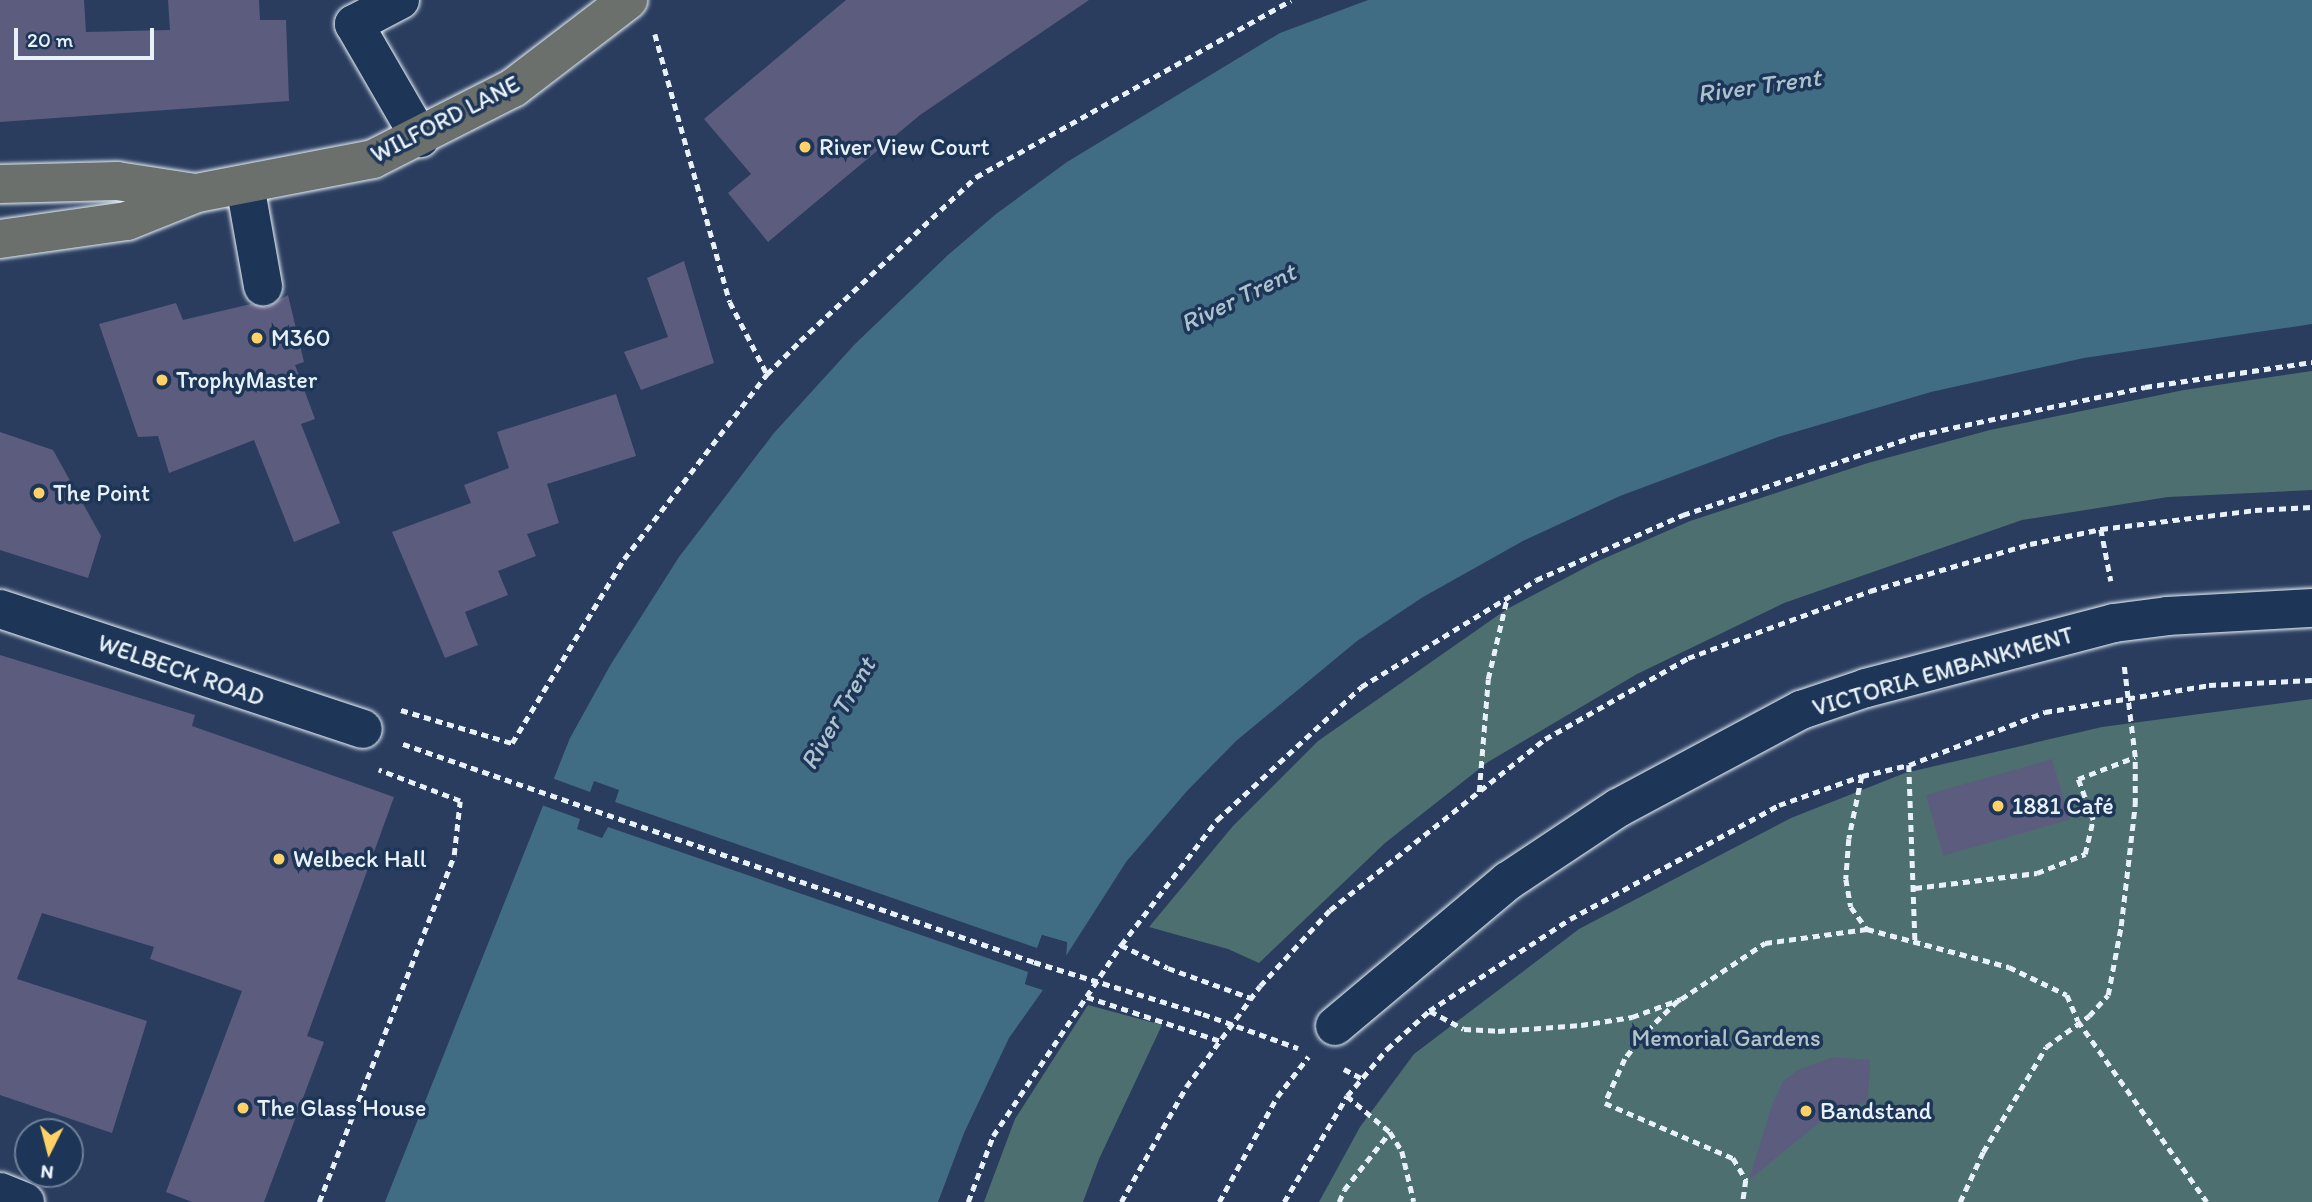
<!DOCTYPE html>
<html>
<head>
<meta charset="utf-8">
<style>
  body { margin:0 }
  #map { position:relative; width:2312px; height:1202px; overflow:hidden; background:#2a3d5f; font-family:Itim,sans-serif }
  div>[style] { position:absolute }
  .green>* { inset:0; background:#4d6f6f }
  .water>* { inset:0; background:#406c84 }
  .pier>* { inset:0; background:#2a3d5f }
  .building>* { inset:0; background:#5c5c7f; transform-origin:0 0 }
  .path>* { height:4.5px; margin-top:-2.25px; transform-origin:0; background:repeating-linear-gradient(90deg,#e8f1f8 0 7px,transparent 0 12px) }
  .roads { filter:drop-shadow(0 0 2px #e8f1f8) drop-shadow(0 0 2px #e8f1f8) }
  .minor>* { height:38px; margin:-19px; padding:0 19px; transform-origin:19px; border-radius:19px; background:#1d3557 }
  .major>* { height:38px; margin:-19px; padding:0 19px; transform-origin:19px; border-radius:19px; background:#6b706d }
  .path-bridge>* { height:4.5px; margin-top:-2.25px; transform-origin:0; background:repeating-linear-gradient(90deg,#e8f1f8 0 7px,transparent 0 12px) }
  .dots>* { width:19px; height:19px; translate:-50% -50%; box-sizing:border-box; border:4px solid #1d3557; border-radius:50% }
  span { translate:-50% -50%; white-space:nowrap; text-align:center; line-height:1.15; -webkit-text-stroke:7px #1d3557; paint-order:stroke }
  .street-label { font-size:24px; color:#e8f1f8 }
  .poi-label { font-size:24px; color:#e8f1f8 }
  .left { translate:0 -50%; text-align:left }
  .park-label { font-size:24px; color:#b2c4c8 }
  .water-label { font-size:26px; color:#adc2cf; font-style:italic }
  .north { position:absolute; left:14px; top:1118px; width:70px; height:70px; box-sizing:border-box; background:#1d3557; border:2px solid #6e8097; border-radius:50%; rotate:186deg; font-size:19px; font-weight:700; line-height:28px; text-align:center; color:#e8f1f8 }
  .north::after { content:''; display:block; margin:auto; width:24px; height:32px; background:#ffd166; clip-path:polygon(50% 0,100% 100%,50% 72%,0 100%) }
  .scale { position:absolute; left:14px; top:28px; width:140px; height:32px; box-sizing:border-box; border:4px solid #e8f1f8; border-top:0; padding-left:9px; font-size:21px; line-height:24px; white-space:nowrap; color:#e8f1f8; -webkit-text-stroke:5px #1d3557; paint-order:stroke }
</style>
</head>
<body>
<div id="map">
  <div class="green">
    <div style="clip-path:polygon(2312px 371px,2312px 490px,2168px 497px,2022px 520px,1784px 603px,1637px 674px,1488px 762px,1385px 843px,1259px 963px,1228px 949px,1149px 927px,1233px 826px,1318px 741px,1507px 609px,1596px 562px,1690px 521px,1868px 463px,1990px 430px,2184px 390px)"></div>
    <div style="clip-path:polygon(2312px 699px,2312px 1202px,1319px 1202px,1360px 1127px,1414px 1054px,1579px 929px,1791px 818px,1905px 773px,2102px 727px)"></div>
    <div style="clip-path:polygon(1088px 1005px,1162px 1025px,1099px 1159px,1083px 1202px,984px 1202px,1015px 1119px)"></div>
  </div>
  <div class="water">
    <div style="clip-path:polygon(1368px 0,2312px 0,2312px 324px,2084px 358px,1931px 392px,1778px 437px,1620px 496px,1523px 541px,1423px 597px,1357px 641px,1236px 741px,1187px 791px,1126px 862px,1066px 956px,1067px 942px,1042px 935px,1025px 984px,1043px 990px,1009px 1038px,964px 1133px,938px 1202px,385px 1202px,570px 738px,611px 664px,679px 557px,774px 433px,855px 344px,948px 255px,996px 214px,1067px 162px,1280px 33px)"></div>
  </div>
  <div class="pier">
    <div style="clip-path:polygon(549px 777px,590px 792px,594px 781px,619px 790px,615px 802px,1037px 948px,1042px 935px,1067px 943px,1066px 955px,1070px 955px,1064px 959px,1064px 945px,1044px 939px,1029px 982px,1045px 987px,1043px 990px,1025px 984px,1028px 972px,608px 827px,602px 838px,577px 829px,580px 819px,539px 804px)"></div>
  </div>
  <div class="building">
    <div style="clip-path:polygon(0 0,84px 0,86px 32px,170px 30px,168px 0,259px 0,260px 20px,286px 20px,289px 101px,0 122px)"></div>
    <div style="clip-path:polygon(846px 0,1089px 0,920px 115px,768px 242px,728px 193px,751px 174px,704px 119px)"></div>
    <div style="clip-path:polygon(684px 261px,714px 363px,641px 390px,624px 352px,668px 337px,647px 278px)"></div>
    <div style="clip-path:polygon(288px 295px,304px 362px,295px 365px,315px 419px,301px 424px,340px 523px,294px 542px,254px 440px,169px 473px,158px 436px,138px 437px,99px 324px,176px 303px,183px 320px,251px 304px,267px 307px)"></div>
    <div style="clip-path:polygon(616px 394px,636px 456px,547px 484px,559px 523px,527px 534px,536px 556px,498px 571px,508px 595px,465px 612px,478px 645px,445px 658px,392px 532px,471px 503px,464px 485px,509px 468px,497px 432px)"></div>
    <div style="clip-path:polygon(0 432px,53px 450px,101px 536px,88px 578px,0 550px)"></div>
    <div style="clip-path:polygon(0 655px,195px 715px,192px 726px,394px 797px,307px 1036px,324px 1042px,264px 1202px,192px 1202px,166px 1192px,242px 991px,150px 959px,154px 947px,42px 913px,17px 979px,147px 1021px,112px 1133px,0 1095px)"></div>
    <div style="left:2052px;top:759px;width:63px;height:131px;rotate:74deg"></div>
    <div style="clip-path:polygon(1833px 1057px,1870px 1060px,1868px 1101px,1826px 1117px,1749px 1180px,1772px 1105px,1783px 1081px,1798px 1070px)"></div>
  </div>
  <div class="path">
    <div style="left:655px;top:34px;width:278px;rotate:74.4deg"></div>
    <div style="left:730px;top:302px;width:81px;rotate:62.8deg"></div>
    <div style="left:2101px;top:529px;width:53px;rotate:79.1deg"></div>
    <div style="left:401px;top:710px;width:116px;rotate:16.6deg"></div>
    <div style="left:512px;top:743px;width:215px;rotate:-58.7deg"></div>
    <div style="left:624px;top:559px;width:234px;rotate:-52.3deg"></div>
    <div style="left:767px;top:374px;width:47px;rotate:-45deg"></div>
    <div style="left:800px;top:341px;width:241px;rotate:-43deg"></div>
    <div style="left:976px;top:177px;width:361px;rotate:-29.3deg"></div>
    <div style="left:403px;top:744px;width:668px;rotate:19.06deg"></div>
    <div style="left:1909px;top:765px;width:176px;rotate:88deg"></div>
    <div style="left:1862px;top:776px;width:64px;rotate:101.7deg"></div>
    <div style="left:1849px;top:839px;width:40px;rotate:94.3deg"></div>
    <div style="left:1846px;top:879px;width:28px;rotate:80deg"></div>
    <div style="left:1851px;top:907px;width:27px;rotate:54deg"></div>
    <div style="left:1479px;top:792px;width:113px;rotate:-85.4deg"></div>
    <div style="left:1488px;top:679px;width:83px;rotate:-76.8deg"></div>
    <div style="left:1915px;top:888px;width:123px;rotate:-7deg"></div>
    <div style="left:2037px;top:873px;width:52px;rotate:-21.6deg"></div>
    <div style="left:2085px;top:854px;width:35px;rotate:-77deg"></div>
    <div style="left:2093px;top:820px;width:44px;rotate:-110.1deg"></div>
    <div style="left:2078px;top:779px;width:61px;rotate:-21.1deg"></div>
    <div style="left:1121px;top:945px;width:52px;rotate:26.1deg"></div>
    <div style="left:1168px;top:968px;width:88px;rotate:19.9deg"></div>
    <div style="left:1087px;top:997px;width:141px;rotate:18.2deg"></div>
    <div style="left:1678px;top:1001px;width:45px;rotate:135.9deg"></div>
    <div style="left:1646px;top:1032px;width:34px;rotate:128deg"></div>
    <div style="left:1625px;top:1059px;width:48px;rotate:114.4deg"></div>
    <div style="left:1605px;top:1103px;width:139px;rotate:23.3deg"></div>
    <div style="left:1733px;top:1158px;width:26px;rotate:59deg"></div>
    <div style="left:1746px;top:1180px;width:22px;rotate:98deg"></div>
    <div style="left:1430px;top:1011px;width:38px;rotate:28deg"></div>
    <div style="left:1464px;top:1029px;width:34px;rotate:3deg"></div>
    <div style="left:1498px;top:1031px;width:83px;rotate:-4.1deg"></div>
    <div style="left:1581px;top:1025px;width:52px;rotate:-8.9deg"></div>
    <div style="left:1632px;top:1017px;width:52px;rotate:-20.2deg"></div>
    <div style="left:1681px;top:999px;width:101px;rotate:-33.7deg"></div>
    <div style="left:1765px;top:943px;width:103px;rotate:-7.8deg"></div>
    <div style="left:1867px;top:929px;width:147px;rotate:15deg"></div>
    <div style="left:2009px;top:967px;width:64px;rotate:25.8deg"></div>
    <div style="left:2067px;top:995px;width:28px;rotate:67deg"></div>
    <div style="left:2078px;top:1021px;width:222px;rotate:54.5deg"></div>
    <div style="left:1203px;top:1014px;width:101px;rotate:19.7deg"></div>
    <div style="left:1344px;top:1069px;width:21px;rotate:28deg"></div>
    <div style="left:1347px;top:1096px;width:56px;rotate:39.9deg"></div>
    <div style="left:1390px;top:1132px;width:22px;rotate:58deg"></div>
    <div style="left:1402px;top:1151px;width:52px;rotate:76.8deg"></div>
    <div style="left:319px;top:1202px;width:372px;rotate:-68.7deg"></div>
    <div style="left:454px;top:855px;width:54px;rotate:-83.7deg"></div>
    <div style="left:460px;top:801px;width:87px;rotate:-159.1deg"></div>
    <div style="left:968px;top:1202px;width:71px;rotate:-69.3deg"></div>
    <div style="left:993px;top:1136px;width:230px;rotate:-56.2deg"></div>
    <div style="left:1121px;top:945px;width:158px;rotate:-52.5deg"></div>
    <div style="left:1217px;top:820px;width:196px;rotate:-42.7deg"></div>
    <div style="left:1361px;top:687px;width:205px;rotate:-31.4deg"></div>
    <div style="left:1536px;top:580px;width:161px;rotate:-23.9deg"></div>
    <div style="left:1683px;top:515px;width:248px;rotate:-18.8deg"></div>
    <div style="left:1918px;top:435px;width:232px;rotate:-11.9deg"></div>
    <div style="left:2145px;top:387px;width:169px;rotate:-8.5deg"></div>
    <div style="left:1121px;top:1202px;width:132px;rotate:-60.5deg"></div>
    <div style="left:1186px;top:1087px;width:125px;rotate:-53.8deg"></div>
    <div style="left:1260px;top:986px;width:103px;rotate:-47.4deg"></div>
    <div style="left:1330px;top:910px;width:275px;rotate:-38.5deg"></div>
    <div style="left:1545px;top:739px;width:164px;rotate:-29.5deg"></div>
    <div style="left:1688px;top:658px;width:194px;rotate:-20.2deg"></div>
    <div style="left:1870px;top:591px;width:167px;rotate:-16.4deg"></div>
    <div style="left:2030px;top:544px;width:73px;rotate:-11.9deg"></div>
    <div style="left:2101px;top:529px;width:155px;rotate:-7deg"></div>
    <div style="left:2255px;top:510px;width:57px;rotate:-3deg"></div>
    <div style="left:1219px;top:1202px;width:120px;rotate:-61.1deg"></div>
    <div style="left:1277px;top:1097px;width:51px;rotate:-52.2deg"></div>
    <div style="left:1284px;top:1202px;width:123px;rotate:-59.3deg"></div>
    <div style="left:1347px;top:1096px;width:62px;rotate:-49.6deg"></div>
    <div style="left:1387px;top:1049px;width:57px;rotate:-42.1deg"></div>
    <div style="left:1429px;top:1011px;width:168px;rotate:-33.1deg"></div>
    <div style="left:1570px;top:919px;width:238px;rotate:-28.6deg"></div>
    <div style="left:1779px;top:805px;width:88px;rotate:-19.3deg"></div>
    <div style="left:1862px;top:776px;width:48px;rotate:-13.2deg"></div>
    <div style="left:1909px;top:765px;width:146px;rotate:-21.3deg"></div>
    <div style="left:2045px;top:712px;width:166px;rotate:-9.3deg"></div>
    <div style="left:2209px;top:685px;width:103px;rotate:-2.8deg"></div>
    <div style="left:1339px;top:1202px;width:13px;rotate:-67deg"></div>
    <div style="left:1344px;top:1190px;width:74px;rotate:-51.6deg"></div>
    <div style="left:1960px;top:1202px;width:55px;rotate:-65.3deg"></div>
    <div style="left:1983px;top:1152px;width:122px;rotate:-59deg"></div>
    <div style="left:2046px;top:1047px;width:53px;rotate:-35.8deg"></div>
    <div style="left:2089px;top:1016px;width:28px;rotate:-48deg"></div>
    <div style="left:2108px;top:995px;width:70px;rotate:-79.3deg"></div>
    <div style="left:2121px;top:926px;width:122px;rotate:-83.4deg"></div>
    <div style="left:2135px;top:805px;width:48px;rotate:-90deg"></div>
    <div style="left:2135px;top:757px;width:92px;rotate:-96.9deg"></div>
  </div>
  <div class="roads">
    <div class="minor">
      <div style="left:400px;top:0;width:52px;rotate:152.4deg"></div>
      <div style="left:354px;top:24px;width:132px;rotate:59.9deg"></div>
      <div style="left:245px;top:185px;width:103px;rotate:79.9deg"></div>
      <div style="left:0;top:609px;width:382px;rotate:18.3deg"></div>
      <div style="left:1335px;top:1026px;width:226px;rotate:-40deg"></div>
      <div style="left:1508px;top:881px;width:132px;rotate:-33.6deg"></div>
      <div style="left:1618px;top:808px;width:208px;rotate:-28.2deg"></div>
      <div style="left:1801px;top:710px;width:69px;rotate:-18.7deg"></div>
      <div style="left:1866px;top:688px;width:256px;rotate:-14.7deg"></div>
      <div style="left:2114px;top:623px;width:54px;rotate:-7.4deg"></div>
      <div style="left:2168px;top:616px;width:144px;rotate:-3.2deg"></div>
      <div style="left:0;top:1192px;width:27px;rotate:22deg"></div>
    </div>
    <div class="major">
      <div style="left:0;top:184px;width:117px;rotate:-1.5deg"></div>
      <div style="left:117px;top:181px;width:79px;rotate:8.7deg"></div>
      <div style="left:0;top:239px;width:128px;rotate:-8.1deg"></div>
      <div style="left:127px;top:221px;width:75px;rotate:-21.8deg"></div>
      <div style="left:197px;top:193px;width:179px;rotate:-10.9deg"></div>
      <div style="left:373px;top:159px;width:157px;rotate:-26.9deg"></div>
      <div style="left:513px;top:88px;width:145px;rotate:-37.4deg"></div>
    </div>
  </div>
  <div class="path-bridge">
    <div style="left:1034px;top:962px;width:177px;rotate:17.1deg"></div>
  </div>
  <div class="dots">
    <div style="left:805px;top:147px;background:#ffd166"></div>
    <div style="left:257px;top:338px;background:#ffd166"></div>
    <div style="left:162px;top:380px;background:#ffd166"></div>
    <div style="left:39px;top:493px;background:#ffd166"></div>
    <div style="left:1998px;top:806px;background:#ffd166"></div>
    <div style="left:279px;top:859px;background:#ffd166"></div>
    <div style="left:243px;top:1108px;background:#ffd166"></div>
    <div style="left:1806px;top:1111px;background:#ffd166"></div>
  </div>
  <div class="street-label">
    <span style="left:445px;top:119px;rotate:-27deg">WILFORD LANE</span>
    <span style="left:181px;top:670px;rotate:19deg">WELBECK ROAD</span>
    <span style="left:1943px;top:671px;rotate:-16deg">VICTORIA EMBANKMENT</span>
  </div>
  <div class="poi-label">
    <span class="left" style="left:819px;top:147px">River View Court</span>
    <span class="left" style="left:271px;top:338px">M360</span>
    <span class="left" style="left:176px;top:380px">TrophyMaster</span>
    <span class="left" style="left:53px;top:493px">The Point</span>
    <span class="left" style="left:2012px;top:806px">1881 Café</span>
    <span class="left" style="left:293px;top:859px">Welbeck Hall</span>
    <span class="left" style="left:257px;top:1108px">The Glass House</span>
    <span class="left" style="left:1820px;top:1111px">Bandstand</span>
  </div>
  <div class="park-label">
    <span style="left:1726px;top:1038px">Memorial Gardens</span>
  </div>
  <div class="water-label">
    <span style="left:1759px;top:86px;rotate:-8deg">River Trent</span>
    <span style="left:1238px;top:298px;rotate:-26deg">River Trent</span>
    <span style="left:838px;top:714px;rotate:-60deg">River Trent</span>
  </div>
  <div class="north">N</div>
  <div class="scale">20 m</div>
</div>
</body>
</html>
